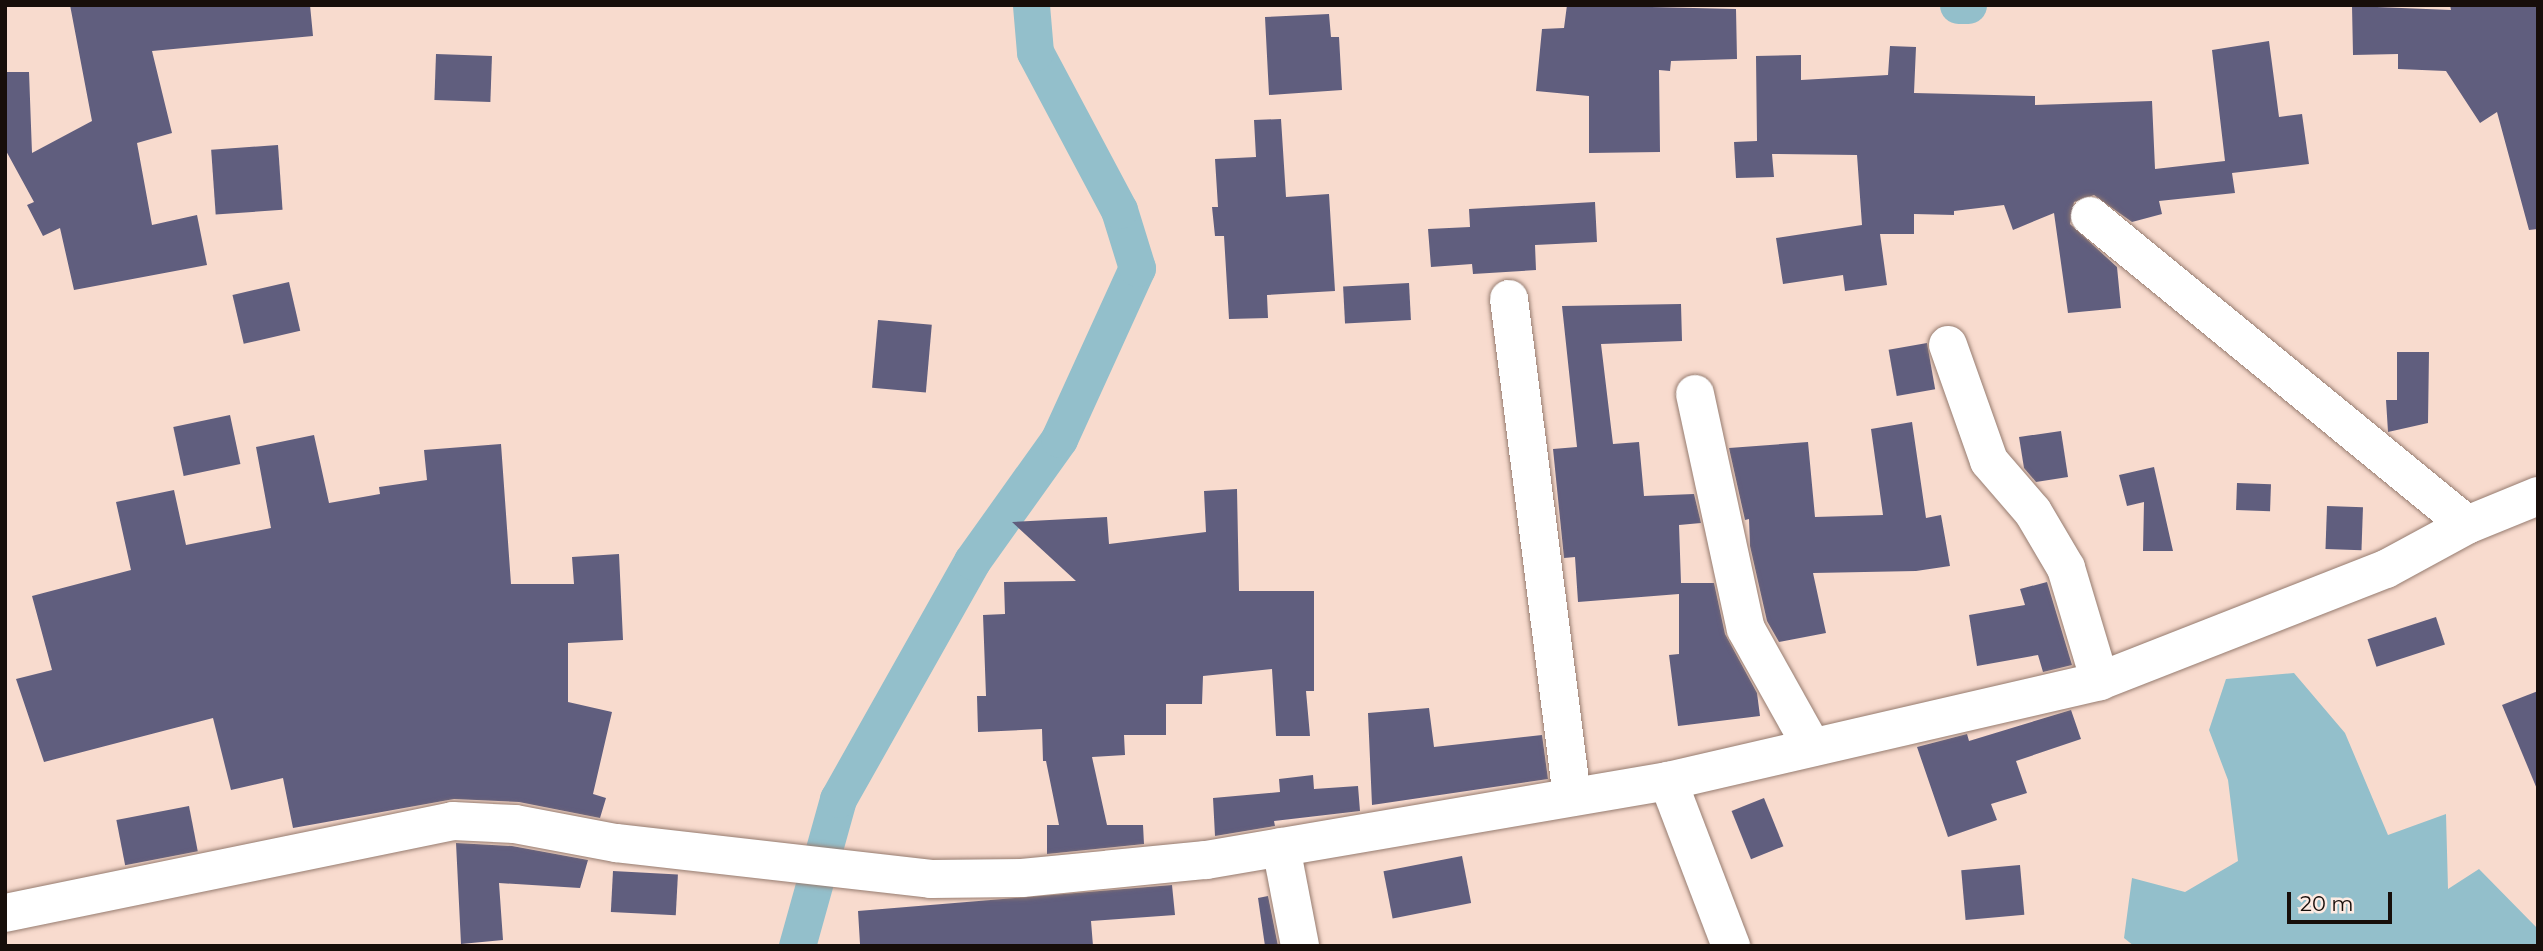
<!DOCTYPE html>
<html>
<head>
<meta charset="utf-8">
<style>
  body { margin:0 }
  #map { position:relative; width:2543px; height:951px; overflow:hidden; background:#f8dbce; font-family:Montserrat,sans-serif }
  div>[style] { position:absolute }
  .water>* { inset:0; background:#93bfcb }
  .canal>* { height:37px; margin:-18.5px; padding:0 18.5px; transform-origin:18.5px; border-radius:18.5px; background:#93bfcb }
  .building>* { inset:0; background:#605e7e; transform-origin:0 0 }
  .roads { filter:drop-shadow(0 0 2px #967c70) drop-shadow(0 0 2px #967c70) }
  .minor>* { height:38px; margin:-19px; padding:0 19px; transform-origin:19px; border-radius:19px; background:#fff }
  span { translate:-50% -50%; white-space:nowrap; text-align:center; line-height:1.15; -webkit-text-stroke:5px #fdebe3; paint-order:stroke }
  .frame { position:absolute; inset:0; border:7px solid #170e0a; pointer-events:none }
  .scale { position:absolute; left:2287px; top:892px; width:105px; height:32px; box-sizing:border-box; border:4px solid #170e0a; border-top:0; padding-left:9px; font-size:21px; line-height:24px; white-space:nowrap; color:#170e0a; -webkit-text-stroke:5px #fdebe3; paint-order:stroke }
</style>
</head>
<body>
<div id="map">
  <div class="water">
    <div style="clip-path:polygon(2294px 673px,2345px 733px,2388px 835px,2446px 814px,2448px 889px,2479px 869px,2538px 929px,2538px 946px,2134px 946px,2124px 938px,2132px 878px,2185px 892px,2238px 861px,2228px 780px,2209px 730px,2226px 679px)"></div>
  </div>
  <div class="canal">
    <div style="left:1958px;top:5px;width:10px"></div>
    <div style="left:797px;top:946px;width:153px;rotate:-74.4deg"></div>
    <div style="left:838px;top:799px;width:273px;rotate:-60.6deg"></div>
    <div style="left:972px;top:561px;width:150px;rotate:-54.5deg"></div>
    <div style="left:1059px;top:439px;width:188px;rotate:-65.5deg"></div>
    <div style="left:1137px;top:268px;width:61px;rotate:-107.2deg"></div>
    <div style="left:1119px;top:210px;width:179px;rotate:-118deg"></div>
    <div style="left:1035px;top:52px;width:47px;rotate:-94.9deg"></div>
  </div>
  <div class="building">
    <div style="clip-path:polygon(70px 5px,310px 5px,313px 36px,152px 51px,172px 133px,137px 143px,152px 225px,197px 215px,207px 265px,74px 290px,60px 228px,43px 236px,27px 205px,34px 202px,5px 149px,5px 72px,29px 72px,32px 153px,92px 121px)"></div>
    <div style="clip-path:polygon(1567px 5px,1736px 9px,1737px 59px,1671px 61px,1670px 71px,1659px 70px,1660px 152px,1589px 153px,1589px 96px,1536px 91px,1542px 29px,1564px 28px)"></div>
    <div style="clip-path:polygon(2450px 5px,2538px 5px,2538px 229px,2529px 230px,2497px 112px,2480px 123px,2446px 71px,2398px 69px,2398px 54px,2353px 55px,2352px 6px,2451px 10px)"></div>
    <div style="clip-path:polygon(1329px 14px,1331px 37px,1339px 37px,1342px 90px,1269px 95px,1265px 17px)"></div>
    <div style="clip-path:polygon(2269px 41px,2279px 117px,2302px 114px,2309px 164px,2232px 173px,2235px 193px,2159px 201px,2162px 214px,2132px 222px,2094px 195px,2074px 202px,2070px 224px,2117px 267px,2121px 308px,2068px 313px,2054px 213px,2013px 230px,2004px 205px,1954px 211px,1954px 215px,1914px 214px,1914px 234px,1880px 234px,1887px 285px,1845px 291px,1843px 275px,1783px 284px,1776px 238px,1862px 225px,1857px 155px,1772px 154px,1774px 177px,1736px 178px,1734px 142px,1757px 141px,1756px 56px,1801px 55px,1801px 80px,1888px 75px,1890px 46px,1916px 47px,1914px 93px,2035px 96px,2035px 105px,2152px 101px,2155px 169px,2225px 161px,2212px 50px)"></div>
    <div style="left:436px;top:54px;width:56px;height:46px;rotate:2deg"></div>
    <div style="clip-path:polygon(1281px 119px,1286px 197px,1329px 194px,1335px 291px,1267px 295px,1268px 318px,1229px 319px,1224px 236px,1215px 236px,1212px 207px,1218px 207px,1215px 159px,1256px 157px,1254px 120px)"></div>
    <div style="left:278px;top:145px;width:65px;height:67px;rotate:86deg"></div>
    <div style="clip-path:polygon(1595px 202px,1597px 242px,1535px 245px,1536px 270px,1473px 274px,1472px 264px,1431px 267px,1428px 229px,1470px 227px,1469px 209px)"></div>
    <div style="left:289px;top:282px;width:50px;height:58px;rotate:77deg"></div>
    <div style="left:1409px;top:283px;width:37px;height:66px;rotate:87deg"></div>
    <div style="clip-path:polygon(1681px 304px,1682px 341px,1601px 344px,1613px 444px,1639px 442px,1644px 496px,1694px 494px,1701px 523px,1679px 525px,1681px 583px,1714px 583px,1725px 634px,1757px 693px,1760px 716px,1678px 726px,1669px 655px,1679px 654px,1679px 594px,1578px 602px,1575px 557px,1564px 558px,1553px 449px,1577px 447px,1562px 306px)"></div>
    <div style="left:878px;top:320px;width:54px;height:68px;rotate:5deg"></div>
    <div style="left:1927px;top:343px;width:47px;height:39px;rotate:80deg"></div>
    <div style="clip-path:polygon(2397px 352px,2429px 352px,2428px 423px,2388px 432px,2386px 400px,2397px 400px)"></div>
    <div style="left:230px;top:415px;width:50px;height:58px;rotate:78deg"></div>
    <div style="clip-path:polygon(1912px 422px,1926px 518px,1941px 515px,1950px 566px,1916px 571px,1813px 573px,1826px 633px,1779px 642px,1767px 621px,1750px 546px,1749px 519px,1745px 520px,1729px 448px,1808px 442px,1815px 517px,1883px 515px,1871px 429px)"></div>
    <div style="clip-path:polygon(2061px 431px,2068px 477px,2036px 482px,2024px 468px,2019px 437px)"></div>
    <div style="clip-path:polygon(314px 435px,329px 503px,380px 494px,379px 487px,427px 480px,424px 450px,501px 444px,511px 584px,574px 584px,572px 557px,619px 554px,623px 640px,568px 643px,568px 702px,612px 712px,593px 794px,606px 798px,600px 818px,519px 802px,454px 799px,293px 828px,283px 778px,231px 790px,213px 718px,44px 762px,16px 679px,52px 670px,32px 596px,131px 570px,116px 502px,174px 490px,186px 545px,271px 528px,256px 447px)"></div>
    <div style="clip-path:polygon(2154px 467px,2161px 498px,2173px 551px,2143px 551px,2144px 502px,2127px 506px,2119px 475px)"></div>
    <div style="left:2237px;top:483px;width:34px;height:27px;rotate:2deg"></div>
    <div style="clip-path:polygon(1237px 489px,1239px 591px,1314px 591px,1314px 691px,1306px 691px,1310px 736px,1276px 736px,1272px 669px,1203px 676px,1202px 704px,1166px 704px,1166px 735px,1124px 735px,1125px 755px,1092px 757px,1107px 825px,1143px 825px,1144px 844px,1047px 854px,1047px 825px,1059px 825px,1046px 761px,1043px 761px,1042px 729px,978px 732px,977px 696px,986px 696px,983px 615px,1005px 614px,1004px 582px,1076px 581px,1012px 522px,1107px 517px,1109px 544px,1206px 532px,1204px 491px)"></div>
    <div style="left:2327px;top:506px;width:36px;height:43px;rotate:2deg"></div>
    <div style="clip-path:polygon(2047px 582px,2072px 665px,2043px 672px,2038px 655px,1977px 666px,1969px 615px,2025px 605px,2020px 589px)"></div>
    <div style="left:2436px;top:617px;width:29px;height:72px;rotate:72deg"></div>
    <div style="clip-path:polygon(2538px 691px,2538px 789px,2537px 789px,2502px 705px)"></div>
    <div style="clip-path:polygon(1429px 708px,1434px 747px,1542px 735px,1548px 779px,1372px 805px,1368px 713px)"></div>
    <div style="clip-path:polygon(2071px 710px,2081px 739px,2016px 761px,2027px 793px,1991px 804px,1997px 820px,1948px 837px,1917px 747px,1967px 734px,1969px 741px)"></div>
    <div style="clip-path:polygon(1313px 775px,1314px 789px,1358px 786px,1360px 811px,1274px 821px,1275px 826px,1215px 836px,1213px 798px,1280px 792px,1279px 779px)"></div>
    <div style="left:1764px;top:798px;width:52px;height:35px;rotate:68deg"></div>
    <div style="left:189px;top:806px;width:46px;height:74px;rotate:79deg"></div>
    <div style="clip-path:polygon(456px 843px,512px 846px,588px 860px,580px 888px,499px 883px,503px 940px,461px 944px)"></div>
    <div style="left:1462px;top:856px;width:48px;height:80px;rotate:79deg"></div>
    <div style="left:2020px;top:865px;width:50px;height:59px;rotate:85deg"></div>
    <div style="left:613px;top:871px;width:65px;height:41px;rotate:3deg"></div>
    <div style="clip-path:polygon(1172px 885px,1175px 915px,1091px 921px,1093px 946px,860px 944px,858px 911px)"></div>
    <div style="clip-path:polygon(1268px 896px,1278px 946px,1265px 946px,1258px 898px)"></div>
  </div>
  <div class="roads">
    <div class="minor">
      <div style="left:2090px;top:216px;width:487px;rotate:39.3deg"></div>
      <div style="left:1509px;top:299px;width:502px;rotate:82.79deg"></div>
      <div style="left:1948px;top:345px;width:123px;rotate:70.5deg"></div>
      <div style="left:1989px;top:461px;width:67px;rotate:49.2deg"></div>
      <div style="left:2033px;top:512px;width:65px;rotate:59.5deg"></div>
      <div style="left:2066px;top:568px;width:118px;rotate:73.3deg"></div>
      <div style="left:1695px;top:394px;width:240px;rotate:77.8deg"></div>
      <div style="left:1746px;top:629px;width:135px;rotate:60.8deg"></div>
      <div style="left:1668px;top:781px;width:177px;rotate:69.1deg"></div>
      <div style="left:1281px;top:847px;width:101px;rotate:79.1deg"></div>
      <div style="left:5px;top:913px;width:457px;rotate:-11.6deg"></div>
      <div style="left:453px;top:821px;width:62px;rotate:2.8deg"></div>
      <div style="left:515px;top:824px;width:103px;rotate:10.7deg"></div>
      <div style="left:616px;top:843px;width:317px;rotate:6.5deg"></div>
      <div style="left:931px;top:879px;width:91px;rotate:-0.6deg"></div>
      <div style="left:1022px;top:878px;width:185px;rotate:-5.6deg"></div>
      <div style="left:1206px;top:860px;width:469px;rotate:-9.7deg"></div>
      <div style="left:1668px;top:781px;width:443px;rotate:-13deg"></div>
      <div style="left:2100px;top:681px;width:307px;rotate:-21.4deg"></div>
      <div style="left:2386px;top:569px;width:92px;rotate:-28.5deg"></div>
      <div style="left:2467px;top:525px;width:77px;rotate:-22.2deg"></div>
    </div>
  </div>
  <div class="frame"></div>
  <div class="scale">20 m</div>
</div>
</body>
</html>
